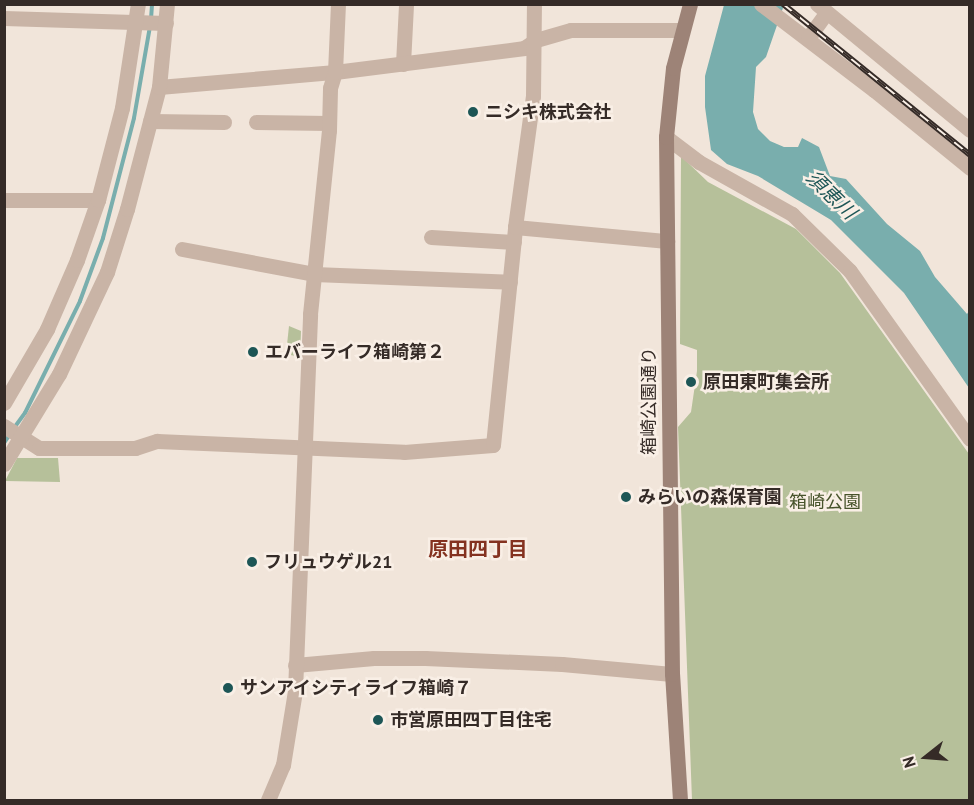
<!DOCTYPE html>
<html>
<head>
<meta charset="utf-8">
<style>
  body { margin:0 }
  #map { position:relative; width:974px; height:805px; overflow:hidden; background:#f1e5da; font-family:"PT Sans","Noto Sans JP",sans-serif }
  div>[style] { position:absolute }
  .green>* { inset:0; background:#b6c09a }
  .water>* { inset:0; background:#79aead }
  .stream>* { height:4px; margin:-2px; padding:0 2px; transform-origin:2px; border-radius:2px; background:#79aead }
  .street>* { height:15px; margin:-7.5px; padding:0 7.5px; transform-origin:7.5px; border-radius:7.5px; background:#c9b4a6 }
  .secondary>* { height:15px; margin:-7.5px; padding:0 7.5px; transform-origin:7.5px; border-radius:7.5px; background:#9d8377 }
  .rail>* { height:6px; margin-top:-3px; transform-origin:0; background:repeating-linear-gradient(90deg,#f9efe6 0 11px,#352b27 0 22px); box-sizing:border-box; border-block:2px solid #352b27 }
  .dots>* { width:16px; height:16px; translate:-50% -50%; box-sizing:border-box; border:3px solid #f9efe6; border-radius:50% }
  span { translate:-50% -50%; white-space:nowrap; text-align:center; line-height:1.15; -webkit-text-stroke:5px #f9efe6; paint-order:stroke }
  .poi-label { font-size:18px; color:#352b27; font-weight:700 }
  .left { translate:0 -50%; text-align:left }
  .street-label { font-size:18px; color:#352b27 }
  .park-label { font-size:18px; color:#47532b }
  .water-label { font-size:20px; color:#1d5656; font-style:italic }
  .neighbourhood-label { font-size:20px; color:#843220; font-weight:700 }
  .frame { position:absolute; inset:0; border:6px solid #352b27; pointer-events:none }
  .north { position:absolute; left:896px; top:727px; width:60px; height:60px; -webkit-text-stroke:4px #f9efe6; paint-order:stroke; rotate:253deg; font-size:16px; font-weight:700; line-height:24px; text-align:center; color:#352b27 }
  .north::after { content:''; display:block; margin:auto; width:21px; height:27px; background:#352b27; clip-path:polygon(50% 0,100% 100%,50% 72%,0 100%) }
</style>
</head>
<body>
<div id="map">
  <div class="green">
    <div style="clip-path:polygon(681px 156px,708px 182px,796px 229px,840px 273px,969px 454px,969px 800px,692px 800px,678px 427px,691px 412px,697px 371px,697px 350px,680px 344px)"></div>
    <div style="clip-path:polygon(289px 326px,301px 331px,300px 357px,286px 354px)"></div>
    <div style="clip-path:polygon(17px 458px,58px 458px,60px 482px,5px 481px)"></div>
  </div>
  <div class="water">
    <div style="clip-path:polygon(724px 5px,784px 5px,766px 57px,756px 67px,753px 112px,758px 129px,770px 141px,784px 147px,798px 147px,802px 138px,819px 147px,830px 176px,846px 179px,887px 224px,920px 251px,935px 277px,967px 314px,969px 311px,969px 388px,904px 293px,831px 220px,758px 176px,727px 164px,711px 150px,705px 107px,705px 76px)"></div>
  </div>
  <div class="stream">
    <div style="left:151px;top:19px;width:15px;rotate:-86deg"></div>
    <div style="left:14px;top:428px;width:19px;rotate:-54deg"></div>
    <div style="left:25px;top:413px;width:125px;rotate:-63.8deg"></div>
    <div style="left:80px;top:301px;width:67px;rotate:-69.9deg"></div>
    <div style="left:103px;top:238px;width:124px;rotate:-75.5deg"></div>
    <div style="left:134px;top:118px;width:93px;rotate:-80.1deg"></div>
    <div style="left:4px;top:443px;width:11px;rotate:-56deg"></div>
  </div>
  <div class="street">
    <div style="left:761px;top:4px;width:142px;rotate:37.3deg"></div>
    <div style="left:874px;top:90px;width:124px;rotate:39.1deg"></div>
    <div style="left:817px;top:4px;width:198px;rotate:39.5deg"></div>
    <div style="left:4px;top:18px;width:162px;rotate:1.8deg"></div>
    <div style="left:808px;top:38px;width:31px;rotate:-54deg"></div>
    <div style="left:403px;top:64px;width:60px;rotate:-87.1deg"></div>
    <div style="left:159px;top:87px;width:177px;rotate:-4.9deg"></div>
    <div style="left:335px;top:72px;width:191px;rotate:-7.2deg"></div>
    <div style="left:524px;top:48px;width:14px;rotate:-34deg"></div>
    <div style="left:536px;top:40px;width:36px;rotate:-16deg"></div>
    <div style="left:571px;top:30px;width:111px"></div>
    <div style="left:150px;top:121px;width:74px;rotate:0.8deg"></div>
    <div style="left:256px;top:122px;width:73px;rotate:0.8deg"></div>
    <div style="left:666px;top:137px;width:41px;rotate:37.1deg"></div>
    <div style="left:699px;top:162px;width:107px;rotate:29.2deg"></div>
    <div style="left:792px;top:214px;width:81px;rotate:44.5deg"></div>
    <div style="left:850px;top:271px;width:206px;rotate:54.5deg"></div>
    <div style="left:4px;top:200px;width:94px"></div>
    <div style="left:515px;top:227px;width:153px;rotate:5.3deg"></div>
    <div style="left:431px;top:237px;width:83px;rotate:3.4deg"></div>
    <div style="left:182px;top:249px;width:134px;rotate:10.7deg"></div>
    <div style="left:314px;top:274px;width:196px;rotate:2.3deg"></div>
    <div style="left:4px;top:403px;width:86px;rotate:-59.8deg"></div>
    <div style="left:47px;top:329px;width:75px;rotate:-66.5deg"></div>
    <div style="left:77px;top:260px;width:64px;rotate:-70.7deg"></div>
    <div style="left:98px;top:200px;width:95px;rotate:-75.4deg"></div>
    <div style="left:122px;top:108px;width:105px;rotate:-81.3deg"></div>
    <div style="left:4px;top:426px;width:41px;rotate:32.2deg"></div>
    <div style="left:39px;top:448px;width:96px"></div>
    <div style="left:135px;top:448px;width:23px;rotate:-18deg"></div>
    <div style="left:157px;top:441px;width:247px;rotate:2.5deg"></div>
    <div style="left:404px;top:452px;width:89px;rotate:-4.5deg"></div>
    <div style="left:493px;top:445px;width:219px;rotate:-84.2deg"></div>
    <div style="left:515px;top:227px;width:132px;rotate:-82.2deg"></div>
    <div style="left:533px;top:96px;width:92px;rotate:-89.4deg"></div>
    <div style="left:4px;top:464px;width:105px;rotate:-58.6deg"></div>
    <div style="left:59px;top:374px;width:113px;rotate:-64.8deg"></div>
    <div style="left:107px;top:272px;width:66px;rotate:-72.4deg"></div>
    <div style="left:127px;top:209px;width:126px;rotate:-75.3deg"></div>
    <div style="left:159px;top:87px;width:83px;rotate:-84.5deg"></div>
    <div style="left:295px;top:665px;width:79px;rotate:-5.1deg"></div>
    <div style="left:374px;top:658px;width:51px"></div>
    <div style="left:425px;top:658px;width:137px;rotate:2.5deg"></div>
    <div style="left:562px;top:664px;width:110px;rotate:5.2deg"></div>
    <div style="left:268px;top:800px;width:38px;rotate:-67deg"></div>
    <div style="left:283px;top:765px;width:75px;rotate:-80.8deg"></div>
    <div style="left:295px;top:691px;width:377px;rotate:-87.7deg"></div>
    <div style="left:310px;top:314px;width:185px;rotate:-84.1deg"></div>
    <div style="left:329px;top:130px;width:42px;rotate:-88.6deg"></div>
    <div style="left:330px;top:88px;width:17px;rotate:-73deg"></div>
    <div style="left:335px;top:72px;width:68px;rotate:-87.5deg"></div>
  </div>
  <div class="secondary">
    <div style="left:680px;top:800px;width:126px;rotate:-93.6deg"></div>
    <div style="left:672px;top:674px;width:537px;rotate:-90.64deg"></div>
    <div style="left:666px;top:137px;width:69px;rotate:-84.2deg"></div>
    <div style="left:673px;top:68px;width:66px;rotate:-75.1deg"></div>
  </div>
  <div class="rail">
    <div style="left:783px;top:4px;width:240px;rotate:38.9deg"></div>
  </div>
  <div class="dots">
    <div style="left:473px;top:112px;background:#1d5656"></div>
    <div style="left:253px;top:352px;background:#1d5656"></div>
    <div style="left:691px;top:382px;background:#1d5656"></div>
    <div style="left:626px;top:497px;background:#1d5656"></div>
    <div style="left:252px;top:562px;background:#1d5656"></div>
    <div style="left:228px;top:688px;background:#1d5656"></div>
    <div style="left:378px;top:720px;background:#1d5656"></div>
  </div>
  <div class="poi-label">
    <span class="left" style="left:485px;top:112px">ニシキ株式会社</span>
    <span class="left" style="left:265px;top:352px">エバーライフ箱崎第２</span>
    <span class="left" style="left:703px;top:382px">原田東町集会所</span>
    <span class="left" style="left:638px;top:497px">みらいの森保育園</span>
    <span class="left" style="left:264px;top:562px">フリュウゲル21</span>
    <span class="left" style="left:240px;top:688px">サンアイシティライフ箱崎７</span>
    <span class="left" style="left:390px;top:720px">市営原田四丁目住宅</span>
  </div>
  <div class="street-label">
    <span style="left:649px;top:401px;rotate:-90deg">箱崎公園通り</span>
  </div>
  <div class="park-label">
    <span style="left:825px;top:502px">箱崎公園</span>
  </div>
  <div class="water-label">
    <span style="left:831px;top:195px;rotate:44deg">須恵川</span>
  </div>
  <div class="neighbourhood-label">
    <span style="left:478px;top:549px">原田四丁目</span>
  </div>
  <div class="frame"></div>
  <div class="north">N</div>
</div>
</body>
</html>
